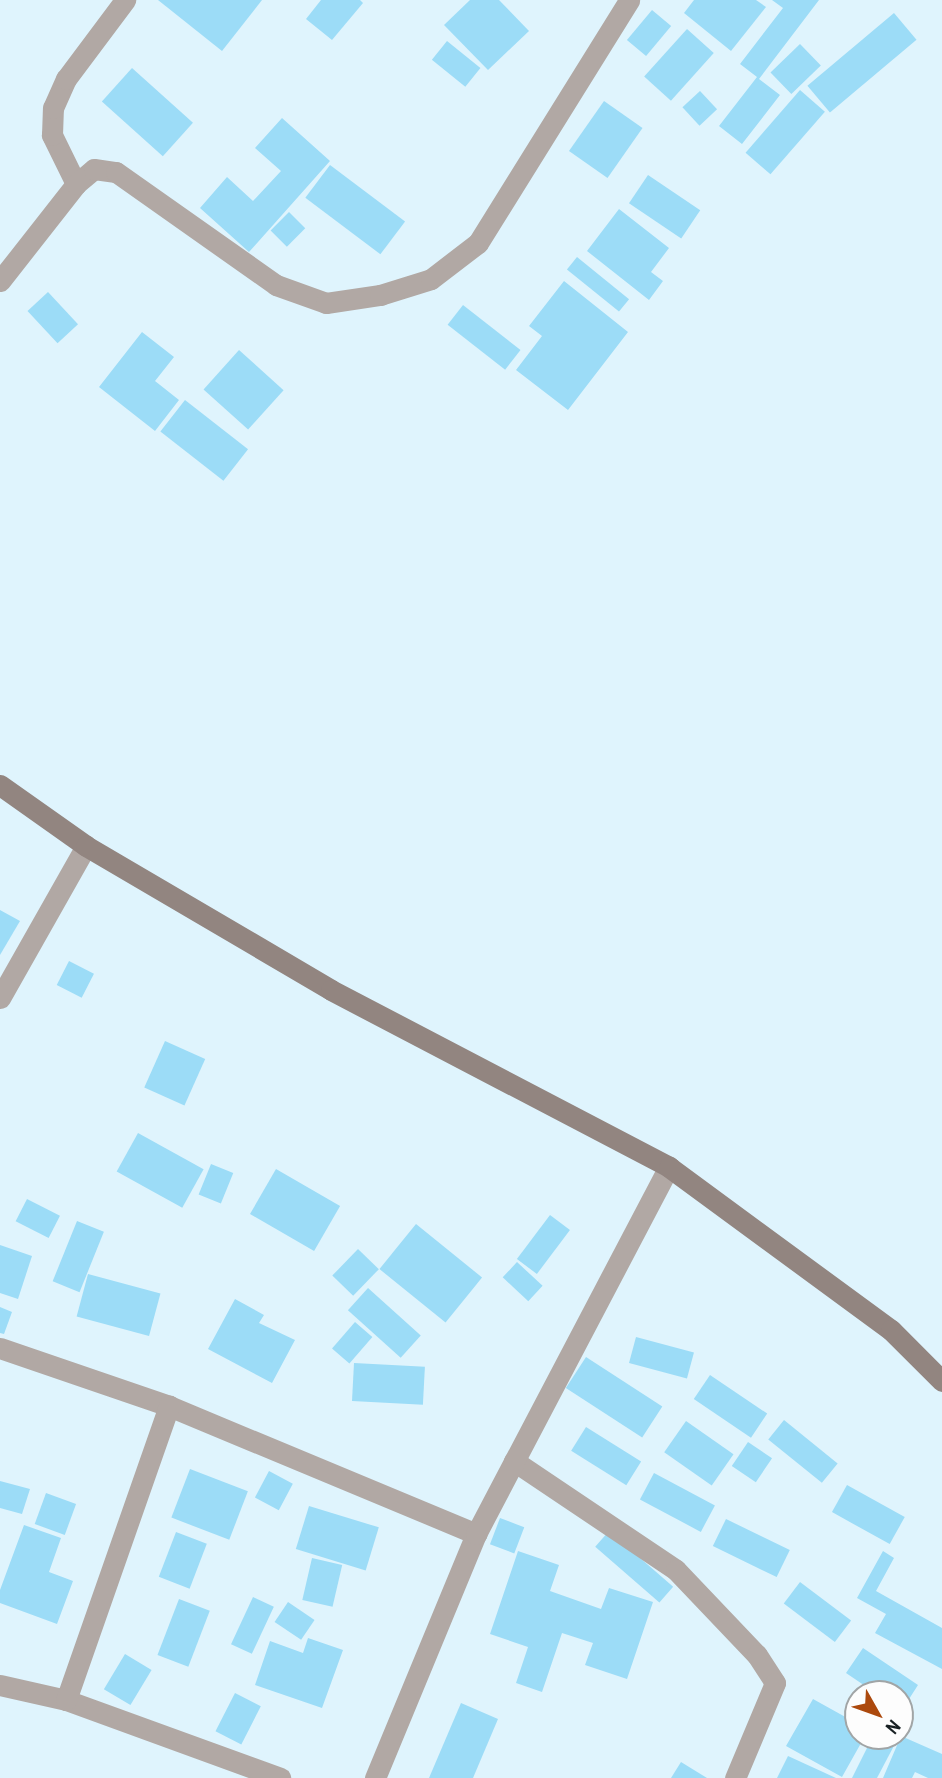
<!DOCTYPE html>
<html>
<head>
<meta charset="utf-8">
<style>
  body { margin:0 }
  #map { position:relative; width:942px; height:1778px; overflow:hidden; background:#dff4fd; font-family:"Archivo Narrow",sans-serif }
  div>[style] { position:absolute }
  .building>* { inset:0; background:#9cdcf7; transform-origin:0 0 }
  .street>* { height:21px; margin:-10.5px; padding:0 10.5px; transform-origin:10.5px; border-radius:10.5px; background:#b1a8a4 }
  .secondary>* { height:21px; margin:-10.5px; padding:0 10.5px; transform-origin:10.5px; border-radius:10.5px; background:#928580 }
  span { translate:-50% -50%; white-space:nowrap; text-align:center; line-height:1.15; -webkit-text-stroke:7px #fdfdfd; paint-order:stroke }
  .north { position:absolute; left:844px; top:1680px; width:70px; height:70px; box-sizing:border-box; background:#fdfdfd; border:2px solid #a1a5a6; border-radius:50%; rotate:130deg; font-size:19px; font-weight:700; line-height:28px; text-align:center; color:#182023 }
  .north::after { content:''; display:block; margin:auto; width:24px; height:32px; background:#ac490d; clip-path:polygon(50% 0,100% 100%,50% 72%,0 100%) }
</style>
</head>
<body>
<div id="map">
  <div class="building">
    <div style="clip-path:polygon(158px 0,262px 0,222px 51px)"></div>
    <div style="clip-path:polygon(321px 0,360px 0,363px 3px,332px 40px,306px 19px)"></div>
    <div style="clip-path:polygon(470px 0,499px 0,529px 31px,488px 70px,444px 25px)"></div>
    <div style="clip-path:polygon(694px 0,756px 0,766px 7px,731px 51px,684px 13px)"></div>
    <div style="clip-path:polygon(772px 0,819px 0,759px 79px,780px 95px,742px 144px,719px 126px,757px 77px,740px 64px,783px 8px)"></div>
    <div style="left:652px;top:10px;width:25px;height:39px;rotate:40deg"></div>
    <div style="left:894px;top:13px;width:35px;height:113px;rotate:50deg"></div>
    <div style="left:687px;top:29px;width:36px;height:64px;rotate:42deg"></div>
    <div style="left:447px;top:41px;width:43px;height:24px;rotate:39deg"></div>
    <div style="left:800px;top:44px;width:30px;height:41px;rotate:46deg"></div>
    <div style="left:132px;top:68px;width:82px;height:45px;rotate:42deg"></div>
    <div style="left:800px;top:90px;width:33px;height:83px;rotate:41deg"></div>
    <div style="left:700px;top:91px;width:25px;height:24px;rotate:47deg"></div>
    <div style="left:604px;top:101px;width:47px;height:61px;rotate:35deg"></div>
    <div style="clip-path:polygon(282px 118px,330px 161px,249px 252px,200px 208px,227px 177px,253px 201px,281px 171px,255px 148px)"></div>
    <div style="left:330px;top:165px;width:94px;height:41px;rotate:37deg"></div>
    <div style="left:648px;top:175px;width:63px;height:34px;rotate:34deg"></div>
    <div style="clip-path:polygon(619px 209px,669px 248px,651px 272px,663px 281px,649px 300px,587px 251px)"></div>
    <div style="left:289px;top:212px;width:23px;height:26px;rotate:45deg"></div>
    <div style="left:577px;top:257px;width:67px;height:16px;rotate:39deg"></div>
    <div style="clip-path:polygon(564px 281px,628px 332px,568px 410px,516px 370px,542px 336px,529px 326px)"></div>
    <div style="left:48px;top:292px;width:44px;height:28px;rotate:47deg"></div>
    <div style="left:463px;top:305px;width:73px;height:25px;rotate:38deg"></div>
    <div style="clip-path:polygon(142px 332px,174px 357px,155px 381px,179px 400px,155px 431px,99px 387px)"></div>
    <div style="left:239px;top:350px;width:60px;height:53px;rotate:42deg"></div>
    <div style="left:185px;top:400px;width:80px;height:40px;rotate:38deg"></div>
    <div style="clip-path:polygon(0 910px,20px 921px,0 955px)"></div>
    <div style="left:69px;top:961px;width:28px;height:27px;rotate:27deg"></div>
    <div style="left:165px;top:1041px;width:44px;height:51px;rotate:24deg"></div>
    <div style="left:138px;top:1133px;width:75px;height:44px;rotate:29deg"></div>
    <div style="left:211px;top:1164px;width:24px;height:33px;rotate:22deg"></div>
    <div style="left:276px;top:1169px;width:74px;height:52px;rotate:30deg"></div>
    <div style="left:27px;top:1199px;width:37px;height:25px;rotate:27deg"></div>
    <div style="left:550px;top:1215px;width:25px;height:55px;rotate:37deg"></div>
    <div style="left:77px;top:1221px;width:29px;height:65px;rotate:22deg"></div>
    <div style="left:416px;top:1224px;width:85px;height:58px;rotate:39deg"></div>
    <div style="clip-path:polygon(0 1245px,32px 1256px,18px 1299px,0 1293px)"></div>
    <div style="left:358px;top:1249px;width:29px;height:37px;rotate:44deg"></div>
    <div style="left:517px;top:1262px;width:35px;height:21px;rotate:43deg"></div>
    <div style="left:88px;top:1274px;width:75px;height:44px;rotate:15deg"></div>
    <div style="left:368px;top:1288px;width:71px;height:30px;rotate:42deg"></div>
    <div style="clip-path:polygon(235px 1299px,264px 1315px,259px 1323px,295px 1340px,272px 1383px,208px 1349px)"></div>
    <div style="clip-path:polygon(0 1307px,12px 1312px,4px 1334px,0 1333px)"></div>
    <div style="left:355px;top:1322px;width:23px;height:35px;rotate:41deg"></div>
    <div style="left:636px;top:1337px;width:60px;height:27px;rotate:15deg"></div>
    <div style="left:586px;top:1357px;width:91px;height:37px;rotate:33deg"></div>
    <div style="left:354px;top:1363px;width:71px;height:38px;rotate:3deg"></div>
    <div style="left:710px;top:1375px;width:69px;height:29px;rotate:34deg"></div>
    <div style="left:784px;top:1420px;width:69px;height:25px;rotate:39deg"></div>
    <div style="left:686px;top:1421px;width:58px;height:38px;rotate:35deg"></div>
    <div style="left:586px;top:1427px;width:65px;height:28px;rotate:32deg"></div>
    <div style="left:748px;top:1442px;width:29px;height:29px;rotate:34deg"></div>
    <div style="left:190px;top:1469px;width:62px;height:52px;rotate:21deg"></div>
    <div style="left:269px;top:1471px;width:27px;height:30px;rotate:28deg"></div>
    <div style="left:654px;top:1473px;width:69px;height:30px;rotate:28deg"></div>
    <div style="clip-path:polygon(0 1481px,30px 1489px,22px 1514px,0 1508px)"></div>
    <div style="left:847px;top:1485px;width:66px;height:31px;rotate:29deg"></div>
    <div style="left:46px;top:1493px;width:32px;height:33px;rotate:20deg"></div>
    <div style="left:309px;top:1506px;width:73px;height:45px;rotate:17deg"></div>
    <div style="left:500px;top:1518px;width:26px;height:28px;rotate:21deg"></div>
    <div style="left:726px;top:1519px;width:71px;height:30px;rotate:26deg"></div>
    <div style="clip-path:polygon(24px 1525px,61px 1538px,49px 1572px,73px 1581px,57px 1624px,0 1603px,0 1590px)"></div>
    <div style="left:609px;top:1531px;width:85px;height:21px;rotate:41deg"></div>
    <div style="left:176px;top:1532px;width:33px;height:48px;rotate:21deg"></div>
    <div style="clip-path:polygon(518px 1551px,559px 1565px,550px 1591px,601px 1609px,609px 1588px,653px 1602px,627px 1679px,585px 1665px,593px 1643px,562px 1633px,542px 1692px,516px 1683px,528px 1647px,490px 1634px)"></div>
    <div style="clip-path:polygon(883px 1551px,894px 1558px,876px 1591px,942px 1628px,942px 1669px,875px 1633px,886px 1614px,857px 1598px)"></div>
    <div style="left:312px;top:1558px;width:31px;height:43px;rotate:13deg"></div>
    <div style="left:800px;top:1582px;width:64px;height:27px;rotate:37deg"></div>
    <div style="left:253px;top:1597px;width:23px;height:52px;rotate:25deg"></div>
    <div style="left:179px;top:1599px;width:33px;height:60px;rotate:21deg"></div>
    <div style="left:288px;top:1602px;width:32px;height:24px;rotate:34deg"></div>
    <div style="clip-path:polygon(308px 1638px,343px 1650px,322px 1708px,255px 1685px,270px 1641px,303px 1653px)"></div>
    <div style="clip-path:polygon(863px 1648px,918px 1685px,902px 1710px,900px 1694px,877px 1694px,846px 1673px)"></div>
    <div style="left:125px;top:1654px;width:31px;height:41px;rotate:31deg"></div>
    <div style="left:235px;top:1693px;width:29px;height:43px;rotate:27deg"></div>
    <div style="clip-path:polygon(813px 1699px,858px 1724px,858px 1736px,865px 1736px,842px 1777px,786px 1746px)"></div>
    <div style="clip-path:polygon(461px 1703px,498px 1719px,473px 1778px,429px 1778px)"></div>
    <div style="clip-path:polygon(873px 1736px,890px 1736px,897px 1740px,877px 1778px,852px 1778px)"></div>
    <div style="clip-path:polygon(901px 1736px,942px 1754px,942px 1778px,928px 1778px,915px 1772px,912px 1778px,883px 1778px)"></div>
    <div style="clip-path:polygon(788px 1756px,836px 1778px,777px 1778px)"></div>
    <div style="clip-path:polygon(681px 1762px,707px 1778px,671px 1778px)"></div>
  </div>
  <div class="street">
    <div style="left:76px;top:184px;width:55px;rotate:-116.1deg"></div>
    <div style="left:52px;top:135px;width:27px;rotate:-88deg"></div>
    <div style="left:53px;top:108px;width:32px;rotate:-66deg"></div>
    <div style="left:66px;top:79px;width:99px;rotate:-53.2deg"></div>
    <div style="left:0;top:281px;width:123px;rotate:-51.9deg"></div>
    <div style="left:76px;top:184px;width:23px;rotate:-40deg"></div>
    <div style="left:94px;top:169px;width:22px;rotate:8deg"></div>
    <div style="left:116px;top:172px;width:196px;rotate:35.2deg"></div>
    <div style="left:276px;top:285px;width:53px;rotate:19.8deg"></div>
    <div style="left:326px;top:303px;width:55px;rotate:-8.4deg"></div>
    <div style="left:380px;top:295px;width:53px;rotate:-17.4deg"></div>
    <div style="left:431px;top:279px;width:59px;rotate:-37.5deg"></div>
    <div style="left:478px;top:243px;width:286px;rotate:-58.1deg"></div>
    <div style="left:0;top:998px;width:175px;rotate:-60.5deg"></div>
    <div style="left:0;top:1348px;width:179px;rotate:18.9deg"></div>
    <div style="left:169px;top:1406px;width:333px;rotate:22.6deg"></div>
    <div style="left:514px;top:1461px;width:195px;rotate:33.9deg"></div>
    <div style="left:676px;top:1570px;width:117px;rotate:46.4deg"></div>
    <div style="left:757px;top:1655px;width:33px;rotate:57deg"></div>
    <div style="left:775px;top:1683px;width:103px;rotate:112.8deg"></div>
    <div style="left:0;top:1685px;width:68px;rotate:12.8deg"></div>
    <div style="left:66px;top:1700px;width:228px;rotate:20deg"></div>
    <div style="left:66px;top:1700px;width:312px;rotate:-70.7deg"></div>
    <div style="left:375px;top:1778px;width:264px;rotate:-67.5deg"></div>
    <div style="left:476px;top:1534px;width:415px;rotate:-62.3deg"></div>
  </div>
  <div class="secondary">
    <div style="left:0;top:785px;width:105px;rotate:35.3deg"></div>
    <div style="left:86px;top:846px;width:284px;rotate:30.4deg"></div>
    <div style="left:331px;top:990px;width:382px;rotate:27.6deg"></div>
    <div style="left:669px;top:1167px;width:275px;rotate:36.3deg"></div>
    <div style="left:891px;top:1330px;width:72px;rotate:45deg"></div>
  </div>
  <div class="north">N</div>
</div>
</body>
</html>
